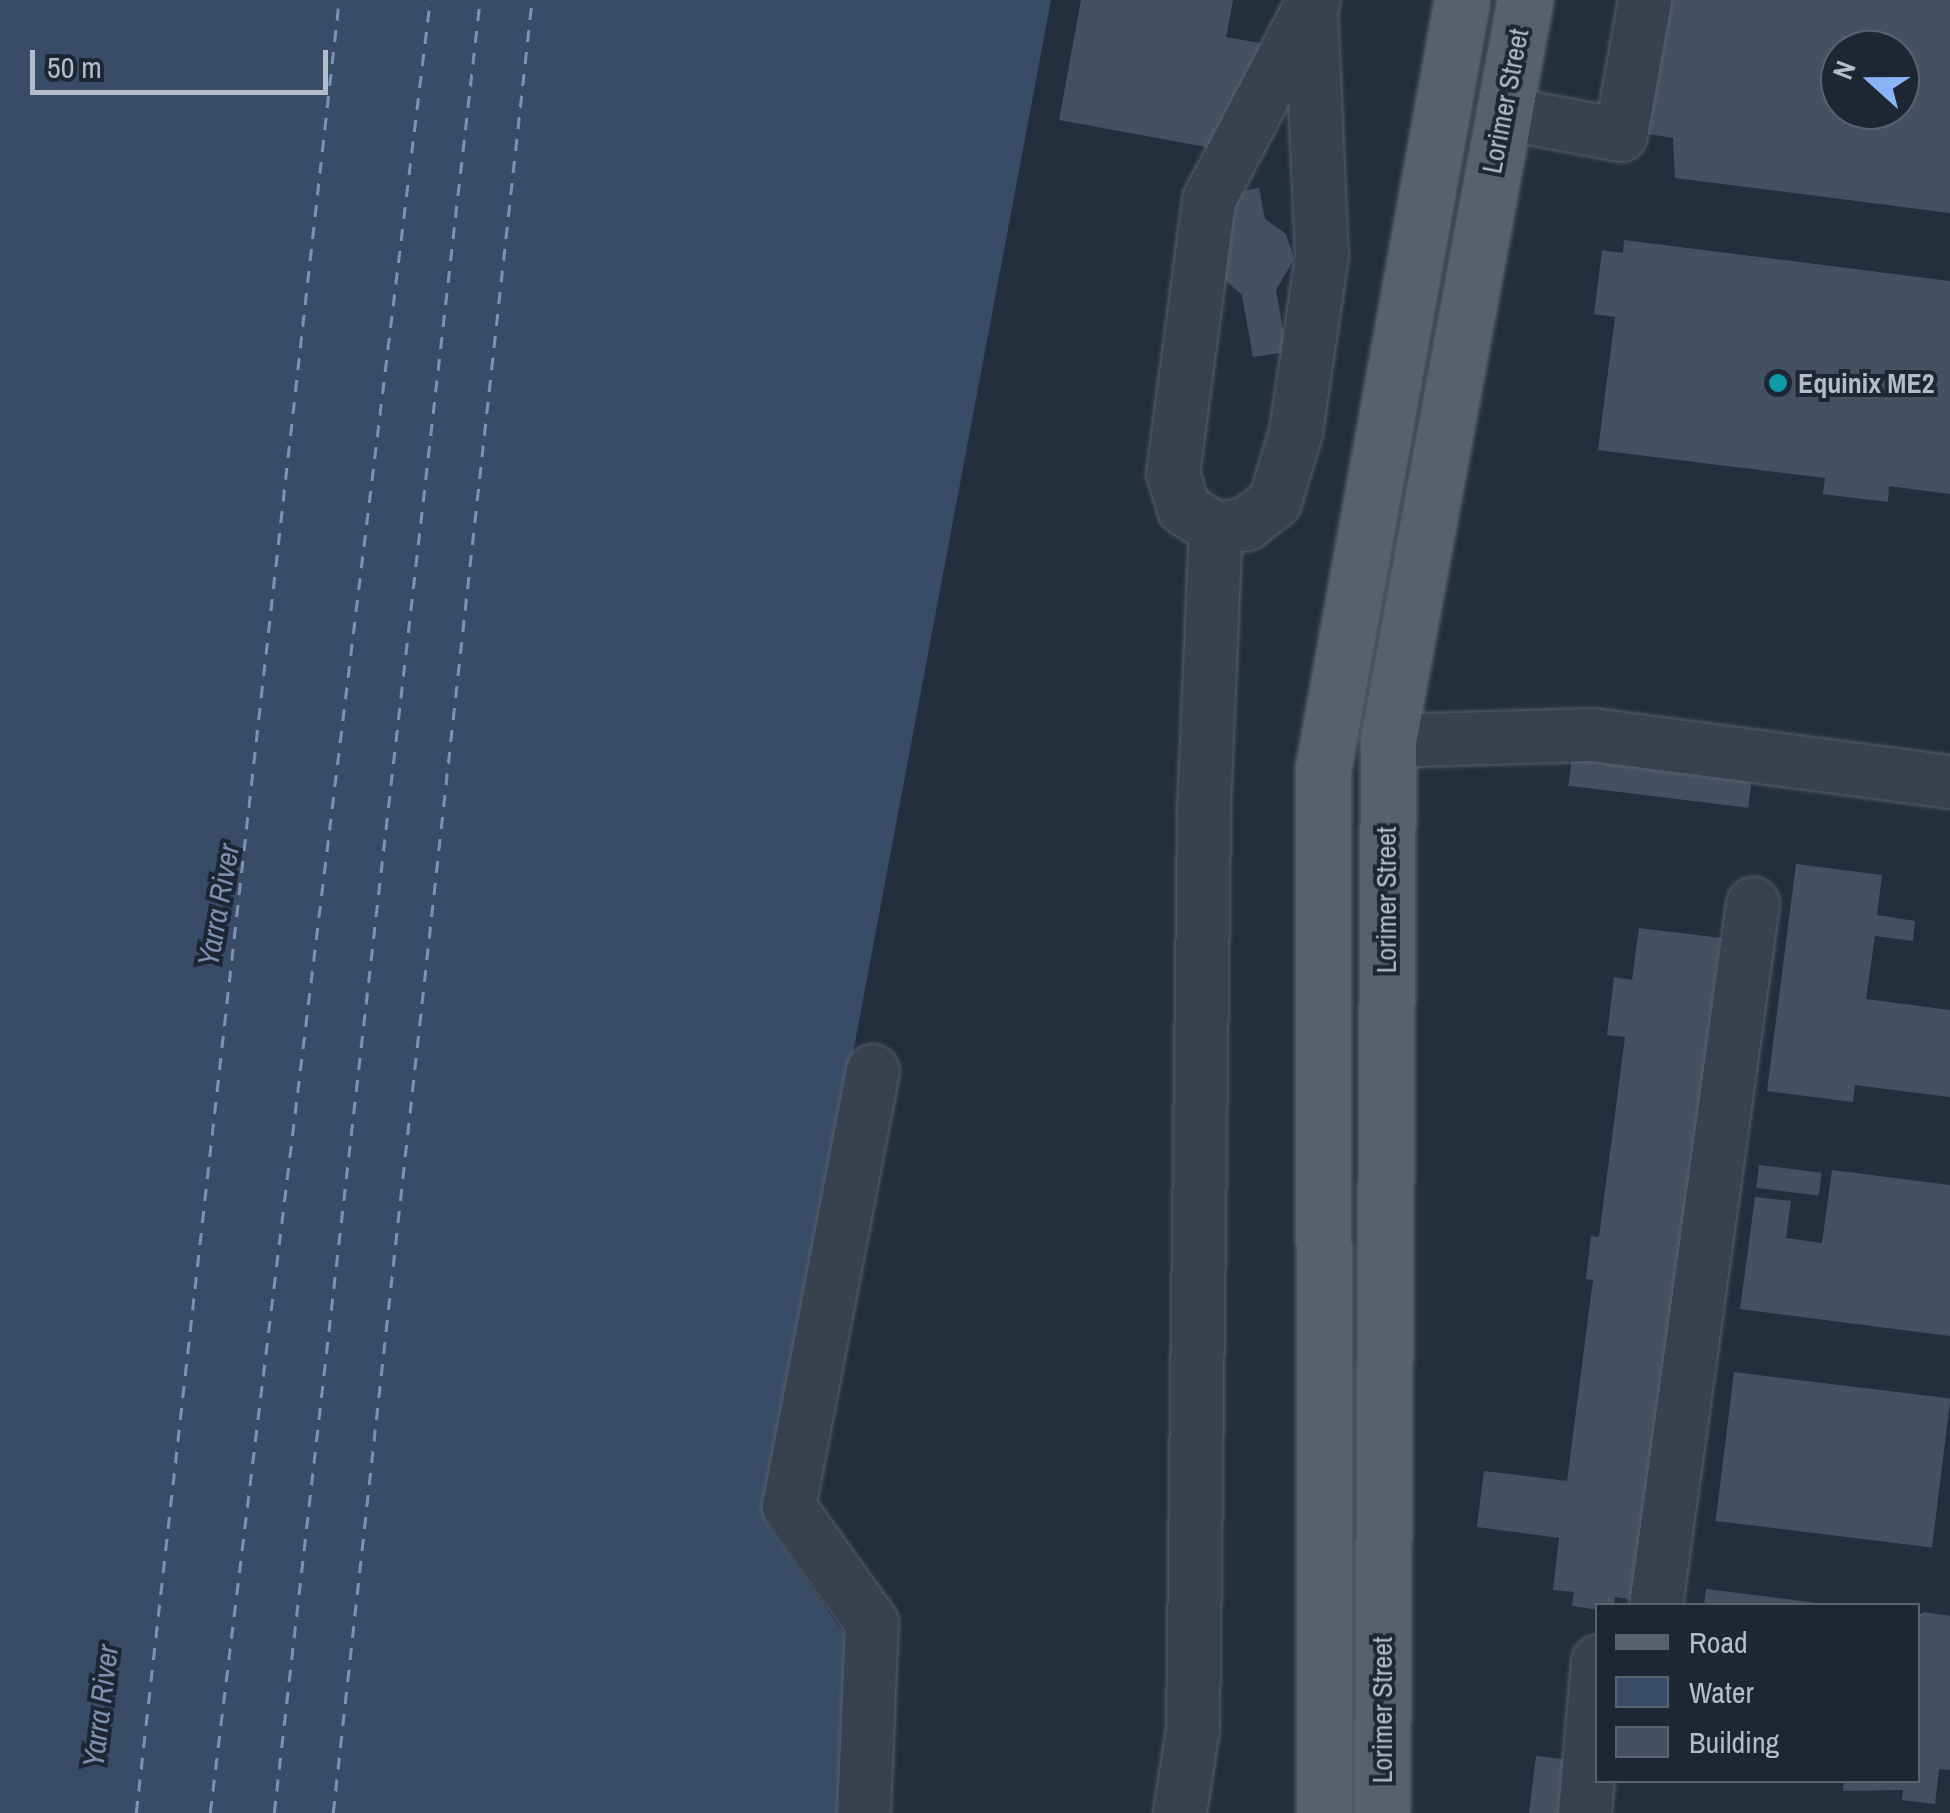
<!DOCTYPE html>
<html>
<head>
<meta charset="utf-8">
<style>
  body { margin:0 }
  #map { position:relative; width:1950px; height:1813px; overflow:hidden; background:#242f3e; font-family:"Archivo Narrow",sans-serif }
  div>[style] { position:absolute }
  .water>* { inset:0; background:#394c67 }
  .ferry>* { height:2.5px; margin-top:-1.25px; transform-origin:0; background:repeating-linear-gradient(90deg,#7c92b1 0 12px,transparent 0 22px) }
  .building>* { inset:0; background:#455162; transform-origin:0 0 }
  .roads { filter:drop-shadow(0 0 2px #565f6c) drop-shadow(0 0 2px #565f6c) }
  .minor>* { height:52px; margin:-26px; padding:0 26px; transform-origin:26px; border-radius:26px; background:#38414e }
  .major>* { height:55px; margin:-27.5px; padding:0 27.5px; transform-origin:27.5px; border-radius:27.5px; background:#56606e }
  .dots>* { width:28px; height:28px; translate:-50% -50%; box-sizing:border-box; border:5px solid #1d2633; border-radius:50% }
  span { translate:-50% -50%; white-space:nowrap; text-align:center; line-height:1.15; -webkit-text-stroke:8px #1d2633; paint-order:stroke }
  .street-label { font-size:28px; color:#b4bcc9 }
  .poi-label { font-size:28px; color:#b4bcc9; font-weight:700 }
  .left { translate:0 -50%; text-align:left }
  .water-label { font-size:30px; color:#7c92b1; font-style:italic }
  .legend { position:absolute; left:1595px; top:1603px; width:325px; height:180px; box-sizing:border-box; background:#1d2633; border:2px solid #59626f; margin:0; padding:12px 18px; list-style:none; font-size:30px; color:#b4bcc9 }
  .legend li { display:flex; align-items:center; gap:20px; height:50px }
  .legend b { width:50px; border:2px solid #59626f }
  .north { position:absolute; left:1820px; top:30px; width:100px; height:100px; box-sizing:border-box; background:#1d2633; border:2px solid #59626f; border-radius:50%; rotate:291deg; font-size:28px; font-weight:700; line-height:40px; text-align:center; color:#b4bcc9 }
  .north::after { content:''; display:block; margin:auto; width:35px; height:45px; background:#8ab4f8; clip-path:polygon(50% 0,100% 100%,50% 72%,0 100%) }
  .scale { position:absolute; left:30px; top:50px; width:298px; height:45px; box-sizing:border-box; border:5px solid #b4bcc9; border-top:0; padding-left:12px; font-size:30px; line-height:35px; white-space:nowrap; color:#b4bcc9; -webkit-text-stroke:8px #1d2633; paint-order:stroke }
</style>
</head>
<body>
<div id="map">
  <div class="water">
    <div style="clip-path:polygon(0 0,1051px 0,765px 1521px,848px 1640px,846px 1813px,0 1813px)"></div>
  </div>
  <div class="ferry">
    <div style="left:136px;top:1813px;width:1824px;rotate:-83.61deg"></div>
    <div style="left:210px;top:1813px;width:1826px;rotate:-83.08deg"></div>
    <div style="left:274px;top:1813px;width:1825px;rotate:-83.52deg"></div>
    <div style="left:333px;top:1813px;width:1824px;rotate:-83.74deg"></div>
  </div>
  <div class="building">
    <div style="clip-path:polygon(1081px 0,1233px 0,1226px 37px,1260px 43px,1239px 153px,1059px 120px)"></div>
    <div style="clip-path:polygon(evenodd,1663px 0,1950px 0,1950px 213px,1675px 178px,1673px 138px,1642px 133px,1663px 0,1840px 50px,1900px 50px,1900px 110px,1840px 110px,1840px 50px)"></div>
    <div style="clip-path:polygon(1259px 188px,1265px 219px,1286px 234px,1294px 259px,1276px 290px,1287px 352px,1253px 357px,1242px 295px,1220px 276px,1225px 194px)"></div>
    <div style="clip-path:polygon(1624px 240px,1950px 281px,1950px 494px,1889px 486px,1888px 502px,1823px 494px,1825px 478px,1598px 450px,1615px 317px,1594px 314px,1602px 250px,1623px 253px)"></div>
    <div style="left:1572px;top:757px;width:181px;height:29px;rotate:7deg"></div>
    <div style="clip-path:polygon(1796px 864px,1882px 875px,1877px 915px,1915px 921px,1913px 941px,1875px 936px,1866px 999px,1950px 1010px,1950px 1097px,1855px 1085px,1853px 1102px,1767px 1091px)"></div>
    <div style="clip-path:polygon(1639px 928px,1721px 938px,1635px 1600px,1615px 1597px,1614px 1606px,1598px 1610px,1572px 1606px,1574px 1592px,1553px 1590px,1559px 1538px,1477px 1527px,1484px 1471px,1567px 1481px,1593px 1280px,1586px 1279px,1591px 1236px,1599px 1237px,1625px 1037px,1607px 1035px,1614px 977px,1632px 980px)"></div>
    <div style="left:1759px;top:1165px;width:63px;height:23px;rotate:7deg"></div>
    <div style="clip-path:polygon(1832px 1170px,1950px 1185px,1950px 1336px,1740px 1309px,1755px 1197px,1791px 1201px,1786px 1238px,1822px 1243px)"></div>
    <div style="left:1734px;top:1372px;width:218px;height:150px;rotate:7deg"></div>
    <div style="clip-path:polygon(1706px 1589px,1817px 1603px,1817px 1606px,1704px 1606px)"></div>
    <div style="clip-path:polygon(1923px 1612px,1950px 1616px,1950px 1770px,1939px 1769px,1935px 1804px,1902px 1800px,1903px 1790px,1843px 1791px,1844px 1780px,1918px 1780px,1918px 1616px)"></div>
    <div style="clip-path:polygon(1536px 1756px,1564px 1759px,1577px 1813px,1529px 1813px)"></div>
  </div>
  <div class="roads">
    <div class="minor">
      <div style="left:1311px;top:6px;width:250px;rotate:87.5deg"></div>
      <div style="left:1322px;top:256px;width:178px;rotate:98.4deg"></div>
      <div style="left:1296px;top:432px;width:73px;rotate:106.7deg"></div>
      <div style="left:1275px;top:502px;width:36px;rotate:142deg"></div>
      <div style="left:1247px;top:524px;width:31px;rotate:171deg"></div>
      <div style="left:1216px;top:529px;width:38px;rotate:-148deg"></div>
      <div style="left:1184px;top:509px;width:37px;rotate:-107deg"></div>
      <div style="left:1173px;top:474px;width:276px;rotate:-82.5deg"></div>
      <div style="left:1209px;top:200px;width:219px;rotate:-62.3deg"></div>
      <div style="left:1311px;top:6px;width:7px;rotate:-63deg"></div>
      <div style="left:1503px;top:113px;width:120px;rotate:10.6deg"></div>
      <div style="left:1621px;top:135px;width:137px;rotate:-79.9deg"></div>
      <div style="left:1388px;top:741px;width:205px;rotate:-1.7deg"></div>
      <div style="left:1593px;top:735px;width:360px;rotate:7.5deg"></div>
      <div style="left:1656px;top:1606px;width:709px;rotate:-82.13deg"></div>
      <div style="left:864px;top:1813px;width:190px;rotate:-87.6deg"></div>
      <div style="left:872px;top:1623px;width:143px;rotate:-125.6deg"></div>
      <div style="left:789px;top:1507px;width:444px;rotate:-79.1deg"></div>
      <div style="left:1180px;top:1813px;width:85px;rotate:-81.2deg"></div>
      <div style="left:1193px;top:1729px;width:919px;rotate:-89.31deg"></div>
      <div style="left:1204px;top:810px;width:281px;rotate:-87.6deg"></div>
      <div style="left:1585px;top:1813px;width:152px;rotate:-85.1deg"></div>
    </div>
    <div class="major">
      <div style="left:1324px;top:1813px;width:1044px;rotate:-90.05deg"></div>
      <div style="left:1323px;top:769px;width:781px;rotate:-79.75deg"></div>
      <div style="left:1382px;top:1813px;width:1072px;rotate:-89.68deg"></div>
      <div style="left:1388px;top:741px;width:754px;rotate:-79.53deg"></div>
    </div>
  </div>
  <div class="dots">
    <div style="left:1778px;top:383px;background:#0f9aa8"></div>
  </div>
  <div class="street-label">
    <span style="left:1505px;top:101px;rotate:-79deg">Lorimer Street</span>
    <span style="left:1386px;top:900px;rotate:-90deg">Lorimer Street</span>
    <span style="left:1382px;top:1710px;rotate:-90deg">Lorimer Street</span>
  </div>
  <div class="poi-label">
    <span class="left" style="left:1798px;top:383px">Equinix ME2</span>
  </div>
  <div class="water-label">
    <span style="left:218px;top:905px;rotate:-80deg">Yarra River</span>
    <span style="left:100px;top:1706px;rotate:-83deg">Yarra River</span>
  </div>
  <ul class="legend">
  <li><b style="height:12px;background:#56606e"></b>Road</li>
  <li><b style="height:28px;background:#394c67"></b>Water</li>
  <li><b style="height:28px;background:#455162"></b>Building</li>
  </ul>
  <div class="north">N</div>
  <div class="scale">50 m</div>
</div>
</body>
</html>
